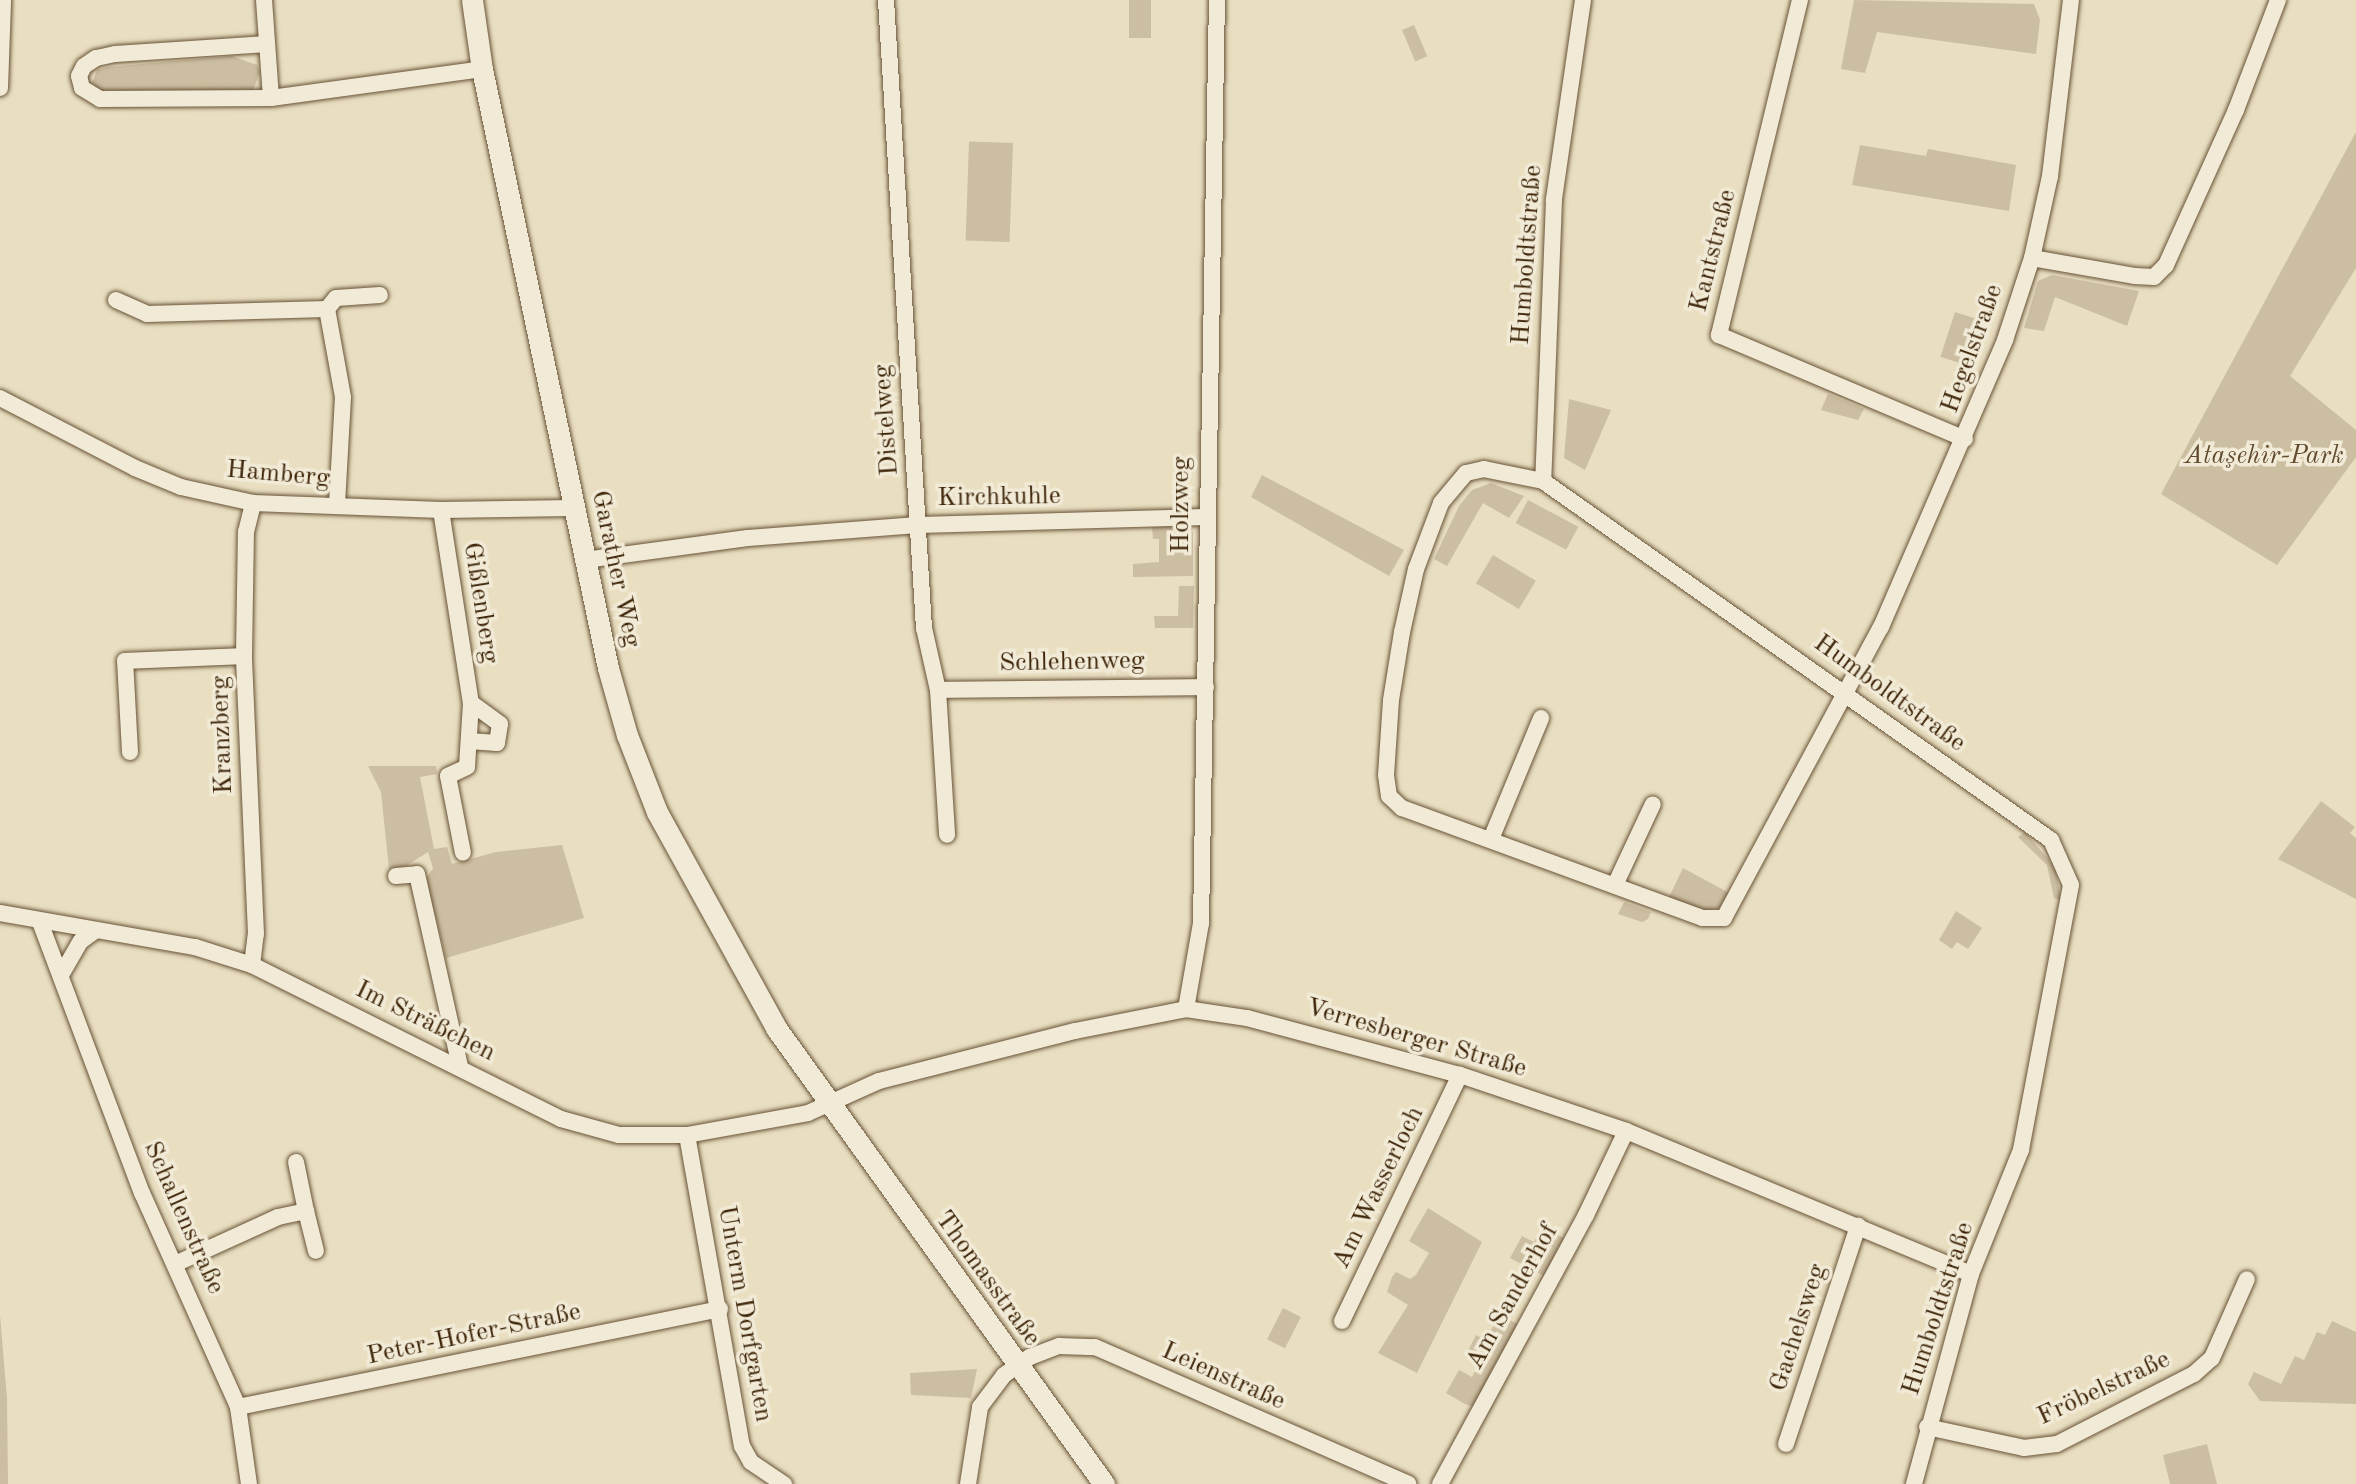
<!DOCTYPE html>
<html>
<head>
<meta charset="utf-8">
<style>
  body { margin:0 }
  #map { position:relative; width:2356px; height:1484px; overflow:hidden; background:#e9dec0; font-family:"Old Standard TT",serif }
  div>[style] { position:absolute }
  .green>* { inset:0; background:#ccbea1; transform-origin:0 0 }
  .roads { filter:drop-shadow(0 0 2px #685236) drop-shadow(0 0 2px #685236) }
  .street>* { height:16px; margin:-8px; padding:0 8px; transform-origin:8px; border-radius:8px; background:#f1ead6 }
  .secondary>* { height:21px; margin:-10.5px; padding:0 10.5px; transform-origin:10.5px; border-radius:10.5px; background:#f1ead6 }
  span { translate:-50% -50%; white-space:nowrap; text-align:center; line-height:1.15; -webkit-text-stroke:7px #f1ead6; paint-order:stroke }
  .street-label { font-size:26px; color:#3d2408 }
  .park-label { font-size:26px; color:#614a2e; font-style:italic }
</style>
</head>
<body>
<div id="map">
  <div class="green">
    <div style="left:1129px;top:0;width:22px;height:38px"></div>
    <div style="clip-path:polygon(1854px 0,2034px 4px,2040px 20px,2036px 54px,1877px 32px,1865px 73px,1841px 69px)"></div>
    <div style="left:1414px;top:25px;width:34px;height:13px;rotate:67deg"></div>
    <div style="clip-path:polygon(232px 56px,257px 65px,260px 72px,253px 90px,102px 92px,92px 83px,97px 70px,108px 67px)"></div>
    <div style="clip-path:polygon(2356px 132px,2356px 268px,2290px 376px,2356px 430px,2356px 457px,2277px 565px,2161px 494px)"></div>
    <div style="left:1013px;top:143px;width:99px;height:44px;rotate:92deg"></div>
    <div style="clip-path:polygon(1860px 145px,1926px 156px,1928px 149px,2016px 165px,2009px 211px,1852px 185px)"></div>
    <div style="clip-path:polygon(2052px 275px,2139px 291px,2127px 326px,2055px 297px,2044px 331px,2024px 328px,2038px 281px)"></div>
    <div style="left:1955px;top:312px;width:26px;height:47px;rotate:18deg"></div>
    <div style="clip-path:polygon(1828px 394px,1864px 409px,1858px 420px,1821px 410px)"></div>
    <div style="clip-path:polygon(1569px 399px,1611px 410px,1585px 470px,1564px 458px)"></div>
    <div style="clip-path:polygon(1262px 475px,1404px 550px,1389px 576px,1251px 497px)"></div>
    <div style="clip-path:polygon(1491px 483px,1524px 496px,1509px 518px,1483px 503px,1447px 566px,1434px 559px,1459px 506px,1472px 490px)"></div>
    <div style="left:1528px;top:500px;width:57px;height:26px;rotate:28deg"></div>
    <div style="clip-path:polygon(1183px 526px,1193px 532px,1193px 576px,1133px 577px,1133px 564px,1159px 562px,1159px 539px,1153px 539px,1152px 527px)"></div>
    <div style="left:1493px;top:555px;width:50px;height:33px;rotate:31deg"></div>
    <div style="clip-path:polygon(1179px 586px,1194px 586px,1193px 628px,1155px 628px,1154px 616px,1178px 616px)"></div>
    <div style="clip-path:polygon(368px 766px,436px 766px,437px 774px,420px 777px,434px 849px,447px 847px,452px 864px,496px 852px,562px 845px,584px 918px,446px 958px,426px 879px,433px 868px,428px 852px,406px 866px,389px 869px,381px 792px)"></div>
    <div style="clip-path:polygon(2321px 801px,2355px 827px,2350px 833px,2356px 838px,2356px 899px,2278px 859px)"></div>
    <div style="clip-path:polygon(2025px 832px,2055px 867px,2061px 900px,2054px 898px,2047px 865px,2018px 837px)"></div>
    <div style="clip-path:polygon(1683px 868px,1731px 894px,1724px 906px,1707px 911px,1669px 897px)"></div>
    <div style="clip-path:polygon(1624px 902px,1651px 912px,1648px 919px,1642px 922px,1618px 914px)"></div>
    <div style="clip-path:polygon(1956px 911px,1982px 928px,1968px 949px,1957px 942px,1952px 949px,1939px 940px)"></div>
    <div style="clip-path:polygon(1428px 1208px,1482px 1242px,1417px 1373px,1378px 1353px,1408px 1305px,1387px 1292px,1392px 1277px,1396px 1272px,1410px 1279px,1416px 1275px,1429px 1253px,1409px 1241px)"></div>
    <div style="clip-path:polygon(1542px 1227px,1564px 1238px,1544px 1276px,1510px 1258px,1522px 1236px,1534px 1242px)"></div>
    <div style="left:1283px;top:1308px;width:20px;height:35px;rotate:27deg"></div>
    <div style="clip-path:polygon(0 1315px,7px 1399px,8px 1484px,0 1484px)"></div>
    <div style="clip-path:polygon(1499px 1315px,1518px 1324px,1474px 1407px,1465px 1404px,1446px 1393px,1459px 1370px,1472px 1377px,1480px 1361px,1467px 1353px,1476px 1335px,1486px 1340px)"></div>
    <div style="clip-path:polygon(2332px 1321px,2356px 1332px,2356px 1404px,2260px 1401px,2248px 1384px,2254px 1372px,2281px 1384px,2295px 1356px,2304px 1360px,2317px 1332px,2325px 1335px)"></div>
    <div style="clip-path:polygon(977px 1369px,971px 1398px,911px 1395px,910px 1373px)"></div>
    <div style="clip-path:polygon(2207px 1444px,2217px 1484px,2170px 1484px,2163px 1455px)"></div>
  </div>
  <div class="roads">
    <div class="street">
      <div style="left:264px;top:0;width:98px;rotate:85.9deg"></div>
      <div style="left:886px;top:0;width:629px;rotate:86.54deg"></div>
      <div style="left:924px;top:628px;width:64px;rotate:77.3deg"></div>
      <div style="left:938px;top:690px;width:145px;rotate:86.4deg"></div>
      <div style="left:1583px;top:0;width:202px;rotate:98.3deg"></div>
      <div style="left:1554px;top:200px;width:281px;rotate:92.2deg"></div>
      <div style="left:1543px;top:481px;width:622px;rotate:35.25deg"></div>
      <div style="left:2051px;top:840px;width:49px;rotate:66deg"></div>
      <div style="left:2071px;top:885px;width:270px;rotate:100.7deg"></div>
      <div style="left:2021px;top:1150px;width:134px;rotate:112deg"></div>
      <div style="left:1971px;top:1274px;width:218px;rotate:105.2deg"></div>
      <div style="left:1800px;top:0;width:345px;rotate:103.6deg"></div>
      <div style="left:1719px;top:335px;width:267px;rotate:22.9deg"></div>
      <div style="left:267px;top:44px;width:152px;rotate:176.2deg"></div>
      <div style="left:115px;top:54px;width:19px;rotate:168deg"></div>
      <div style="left:96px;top:58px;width:14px;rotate:146deg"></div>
      <div style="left:84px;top:66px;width:11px;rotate:117deg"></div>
      <div style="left:79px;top:76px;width:12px;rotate:76deg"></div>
      <div style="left:82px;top:88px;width:21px;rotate:31deg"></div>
      <div style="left:100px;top:99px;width:171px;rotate:-0.3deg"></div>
      <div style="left:271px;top:98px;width:213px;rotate:-7.8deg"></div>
      <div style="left:0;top:88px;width:88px;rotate:-88deg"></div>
      <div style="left:2032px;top:258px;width:105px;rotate:9.9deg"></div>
      <div style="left:2135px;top:276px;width:19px;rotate:3deg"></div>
      <div style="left:2154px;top:277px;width:17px;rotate:-45deg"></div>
      <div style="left:2166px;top:265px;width:170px;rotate:-65.7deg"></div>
      <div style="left:2236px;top:110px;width:118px;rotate:-69.1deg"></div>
      <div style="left:116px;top:300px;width:34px;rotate:24deg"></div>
      <div style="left:147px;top:314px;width:180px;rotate:-1.6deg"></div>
      <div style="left:327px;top:309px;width:89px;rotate:79.7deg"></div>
      <div style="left:343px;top:397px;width:108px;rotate:93.2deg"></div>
      <div style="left:327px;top:309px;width:14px;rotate:-51deg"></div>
      <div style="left:336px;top:298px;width:44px;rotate:-3.9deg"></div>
      <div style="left:0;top:398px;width:152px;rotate:27.4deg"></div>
      <div style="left:135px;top:468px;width:50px;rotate:22.4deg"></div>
      <div style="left:181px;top:487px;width:74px;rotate:12.5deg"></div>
      <div style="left:253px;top:503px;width:188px;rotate:2.1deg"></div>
      <div style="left:441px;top:510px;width:132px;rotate:-0.9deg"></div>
      <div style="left:1543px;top:481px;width:60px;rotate:-168.5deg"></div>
      <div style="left:1484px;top:469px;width:18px;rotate:167deg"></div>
      <div style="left:1466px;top:473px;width:39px;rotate:130deg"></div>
      <div style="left:1441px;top:503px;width:71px;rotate:110.7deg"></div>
      <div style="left:1416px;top:569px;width:65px;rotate:102.5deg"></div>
      <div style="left:1402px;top:632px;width:69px;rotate:99.2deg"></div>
      <div style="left:1391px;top:700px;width:75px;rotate:93.8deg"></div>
      <div style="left:1386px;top:775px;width:21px;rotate:82deg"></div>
      <div style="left:1389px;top:796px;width:18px;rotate:43deg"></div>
      <div style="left:1402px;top:808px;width:320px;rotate:20.1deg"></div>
      <div style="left:1703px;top:918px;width:21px"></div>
      <div style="left:1724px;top:918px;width:331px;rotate:-61.7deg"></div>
      <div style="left:1881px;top:627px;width:313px;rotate:-66.6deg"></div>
      <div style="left:2005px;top:340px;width:86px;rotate:-71.8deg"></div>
      <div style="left:2032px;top:258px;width:84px;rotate:-77.6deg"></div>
      <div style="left:2050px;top:176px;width:177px;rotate:-83.2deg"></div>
      <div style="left:441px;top:510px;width:195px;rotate:81.2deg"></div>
      <div style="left:471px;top:703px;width:64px;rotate:93.6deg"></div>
      <div style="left:467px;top:767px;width:21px;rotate:155deg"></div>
      <div style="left:448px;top:776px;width:78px;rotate:79deg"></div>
      <div style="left:585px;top:560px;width:164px;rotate:-7.7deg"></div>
      <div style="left:748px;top:538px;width:170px;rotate:-4.4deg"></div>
      <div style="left:918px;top:525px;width:288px;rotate:-1.6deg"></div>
      <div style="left:938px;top:690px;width:268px;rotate:-0.6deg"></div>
      <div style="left:469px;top:741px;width:28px;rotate:4deg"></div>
      <div style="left:497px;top:743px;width:19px;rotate:-81deg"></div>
      <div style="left:500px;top:724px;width:36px;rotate:-144deg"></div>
      <div style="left:130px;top:752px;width:91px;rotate:-93.1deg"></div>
      <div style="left:125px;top:661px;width:119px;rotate:-2.4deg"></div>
      <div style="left:1491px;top:839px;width:131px;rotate:-67.5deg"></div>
      <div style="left:396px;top:876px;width:21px;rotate:-5deg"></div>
      <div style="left:417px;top:874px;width:197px;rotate:77.4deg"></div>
      <div style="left:1615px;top:885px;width:89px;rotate:-64.9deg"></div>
      <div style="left:0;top:913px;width:198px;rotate:9.9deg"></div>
      <div style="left:195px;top:947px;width:60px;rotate:17.5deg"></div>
      <div style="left:252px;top:965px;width:345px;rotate:26.5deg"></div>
      <div style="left:561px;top:1119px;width:60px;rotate:15.4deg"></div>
      <div style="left:619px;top:1135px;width:68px"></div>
      <div style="left:687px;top:1135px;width:123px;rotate:-10.3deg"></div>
      <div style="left:808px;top:1113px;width:78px;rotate:-24.3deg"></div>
      <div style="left:879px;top:1081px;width:202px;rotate:-14.3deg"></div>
      <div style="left:1075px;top:1031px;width:113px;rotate:-11.2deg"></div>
      <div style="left:1186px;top:1009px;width:62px;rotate:8.4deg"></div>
      <div style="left:1247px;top:1018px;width:220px;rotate:15deg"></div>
      <div style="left:1460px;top:1075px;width:175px;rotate:18.6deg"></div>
      <div style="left:1626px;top:1131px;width:373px;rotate:22.5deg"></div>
      <div style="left:40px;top:922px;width:290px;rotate:69.4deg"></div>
      <div style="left:142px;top:1193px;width:235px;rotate:65.8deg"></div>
      <div style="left:238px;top:1407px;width:78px;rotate:81.9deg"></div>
      <div style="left:252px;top:965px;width:31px;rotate:-83deg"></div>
      <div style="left:256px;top:934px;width:278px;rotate:-92.5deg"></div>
      <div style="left:244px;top:656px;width:124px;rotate:-89.1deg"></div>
      <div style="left:246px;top:532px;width:30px;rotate:-76deg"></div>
      <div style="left:61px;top:975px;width:39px;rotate:-60deg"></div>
      <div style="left:81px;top:941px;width:17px;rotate:-36deg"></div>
      <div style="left:1186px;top:1009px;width:87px;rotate:-80.1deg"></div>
      <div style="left:1201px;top:923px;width:923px;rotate:-89.01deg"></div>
      <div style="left:687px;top:1135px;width:316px;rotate:80deg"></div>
      <div style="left:742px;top:1446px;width:18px;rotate:61deg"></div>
      <div style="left:751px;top:1462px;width:40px;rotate:34deg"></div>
      <div style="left:296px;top:1162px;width:50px;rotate:78.5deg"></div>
      <div style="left:175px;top:1264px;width:113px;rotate:-24.5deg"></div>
      <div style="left:278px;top:1217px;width:29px;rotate:-12deg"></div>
      <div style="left:306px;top:1211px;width:41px;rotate:76deg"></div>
      <div style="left:1342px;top:1321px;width:273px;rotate:-64.4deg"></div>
      <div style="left:238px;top:1407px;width:492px;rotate:-11.5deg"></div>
      <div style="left:1927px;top:1427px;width:99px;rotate:12.2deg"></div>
      <div style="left:2024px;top:1448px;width:33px;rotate:-7deg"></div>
      <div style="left:2057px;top:1444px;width:154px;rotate:-27.1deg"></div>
      <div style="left:2194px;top:1374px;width:24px;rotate:-42deg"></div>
      <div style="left:2212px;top:1358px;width:86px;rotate:-66.1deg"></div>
      <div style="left:1786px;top:1444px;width:230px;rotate:-71.7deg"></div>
      <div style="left:968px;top:1484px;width:78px;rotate:-81.1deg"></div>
      <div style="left:980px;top:1407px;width:40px;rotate:-53deg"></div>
      <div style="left:1004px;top:1375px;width:32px;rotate:-35deg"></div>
      <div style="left:1030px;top:1357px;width:31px;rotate:-21deg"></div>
      <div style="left:1059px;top:1346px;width:36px;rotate:2deg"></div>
      <div style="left:1095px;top:1347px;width:342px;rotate:23.6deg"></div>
      <div style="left:1440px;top:1484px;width:306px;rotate:-61.5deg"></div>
      <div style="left:1586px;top:1215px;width:93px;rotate:-64.5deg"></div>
    </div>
    <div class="secondary">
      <div style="left:472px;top:0;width:70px;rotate:81.8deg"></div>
      <div style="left:482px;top:69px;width:612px;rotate:78.12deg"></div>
      <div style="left:608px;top:668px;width:70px;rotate:74.2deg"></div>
      <div style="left:627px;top:735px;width:83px;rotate:68.7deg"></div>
      <div style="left:657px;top:812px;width:247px;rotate:61.1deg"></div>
      <div style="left:776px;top:1028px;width:562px;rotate:54.27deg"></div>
    </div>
  </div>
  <div class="street-label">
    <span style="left:1714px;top:251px;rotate:-76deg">Kantstraße</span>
    <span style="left:1528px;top:255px;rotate:-86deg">Humboldtstraße</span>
    <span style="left:1973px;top:349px;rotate:-70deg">Hegelstraße</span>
    <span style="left:887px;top:420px;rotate:-94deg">Distelweg</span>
    <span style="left:278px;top:475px;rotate:5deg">Hamberg</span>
    <span style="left:999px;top:498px;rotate:-1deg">Kirchkuhle</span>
    <span style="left:1182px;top:505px;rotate:-90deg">Holzweg</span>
    <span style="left:615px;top:569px;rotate:78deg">Garather Weg</span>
    <span style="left:480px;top:603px;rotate:81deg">Gißlenberg</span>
    <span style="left:1072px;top:663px;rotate:-1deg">Schlehenweg</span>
    <span style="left:1889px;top:694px;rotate:36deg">Humboldtstraße</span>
    <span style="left:223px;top:735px;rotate:-92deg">Kranzberg</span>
    <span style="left:425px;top:1022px;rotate:26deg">Im Sträßchen</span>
    <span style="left:1416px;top:1039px;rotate:16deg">Verresberger Straße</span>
    <span style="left:1379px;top:1188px;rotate:-64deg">Am Wasserloch</span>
    <span style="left:183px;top:1218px;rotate:66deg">Schallenstraße</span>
    <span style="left:987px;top:1279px;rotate:54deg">Thomasstraße</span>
    <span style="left:1513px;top:1297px;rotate:-61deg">Am Sanderhof</span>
    <span style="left:1939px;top:1309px;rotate:-72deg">Humboldtstraße</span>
    <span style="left:744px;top:1314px;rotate:80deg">Unterm Dorfgarten</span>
    <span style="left:1799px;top:1328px;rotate:-72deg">Gachelsweg</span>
    <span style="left:474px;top:1335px;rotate:-12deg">Peter-Hofer-Straße</span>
    <span style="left:1223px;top:1377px;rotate:24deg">Leienstraße</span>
    <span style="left:2104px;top:1389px;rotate:-25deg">Fröbelstraße</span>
  </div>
  <div class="park-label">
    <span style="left:2264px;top:457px">Ataşehir-Park</span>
  </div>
</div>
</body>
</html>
